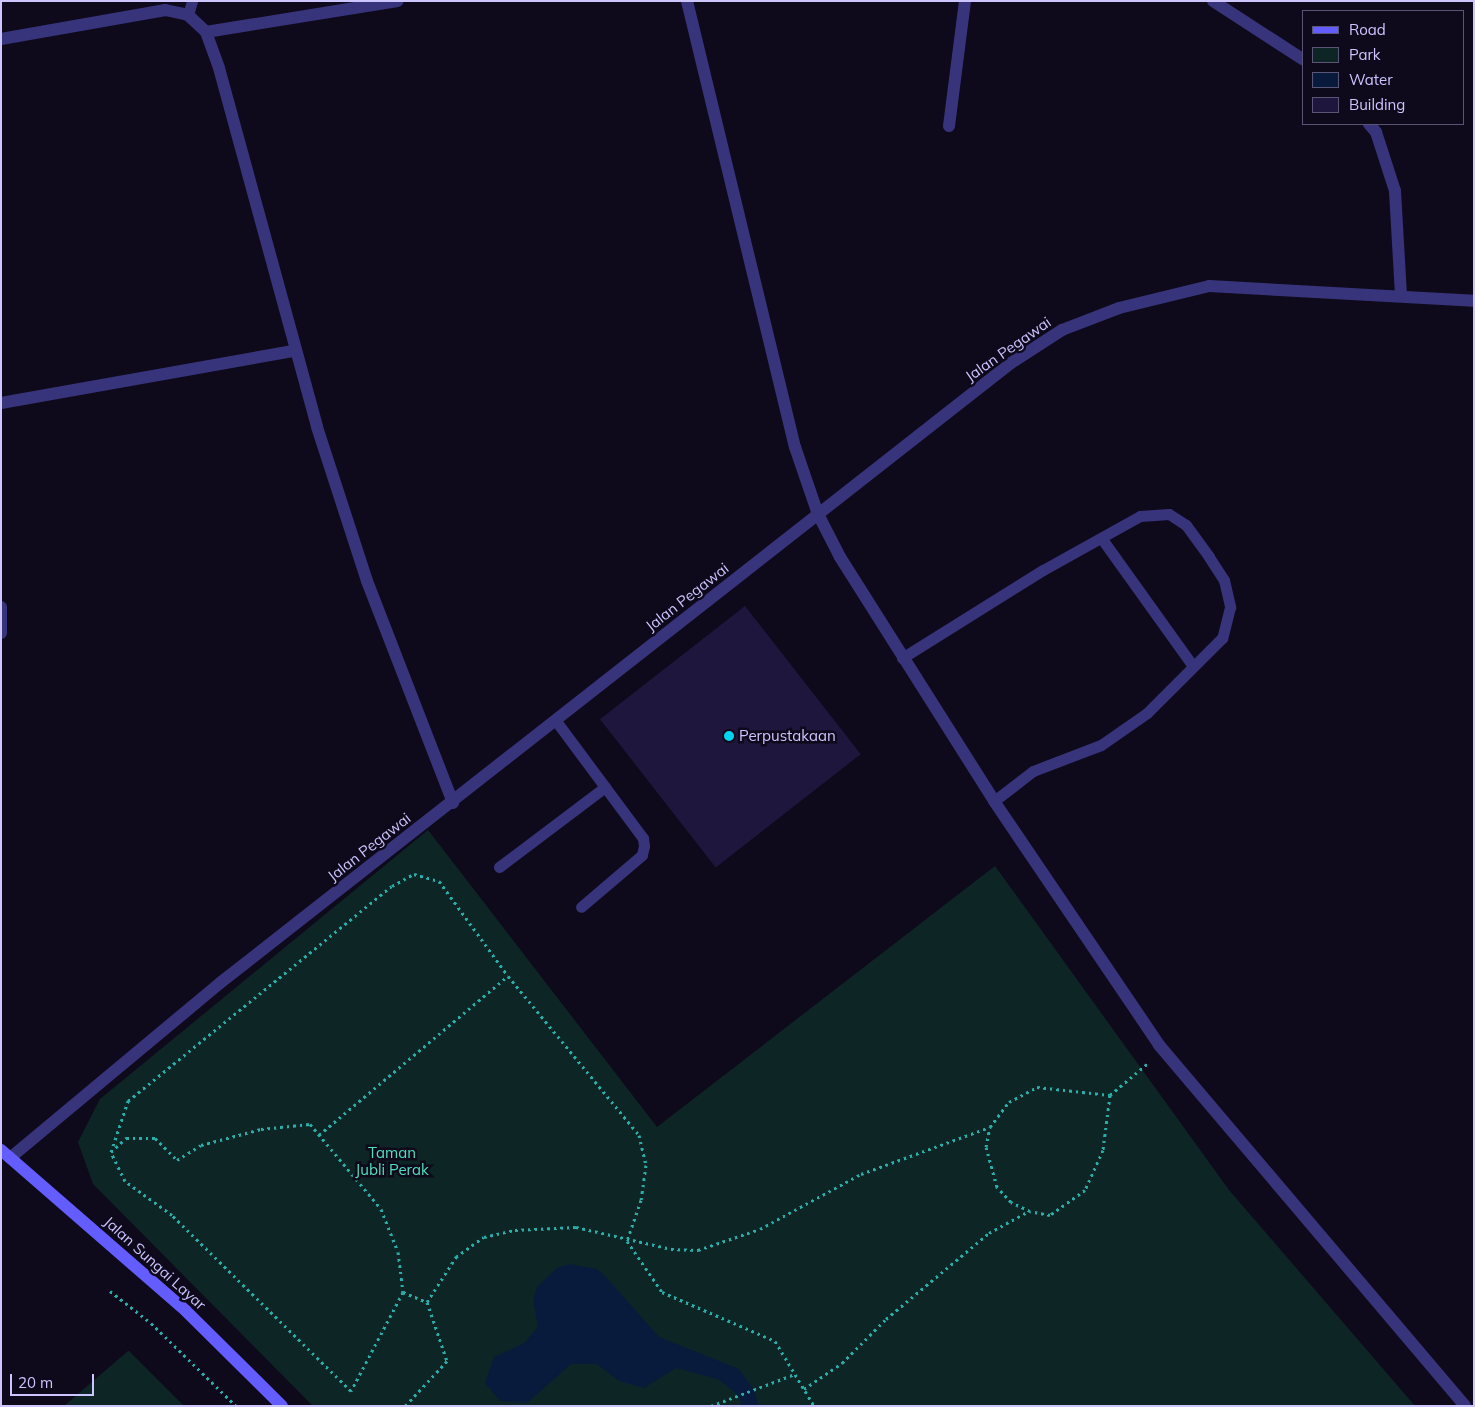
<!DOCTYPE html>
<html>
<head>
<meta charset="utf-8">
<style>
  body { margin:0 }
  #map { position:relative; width:1475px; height:1407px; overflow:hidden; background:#0e0a1c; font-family:Mulish,sans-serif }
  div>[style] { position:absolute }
  .green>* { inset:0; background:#0e2525 }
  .water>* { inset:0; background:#091b3c }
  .building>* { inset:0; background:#1f163d; transform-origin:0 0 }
  .path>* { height:3px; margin-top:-1.5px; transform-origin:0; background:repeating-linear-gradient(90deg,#2aaea9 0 2.5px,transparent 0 6.5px) }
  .service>* { height:11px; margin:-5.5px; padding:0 5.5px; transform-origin:5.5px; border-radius:5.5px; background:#38347c }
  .minor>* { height:12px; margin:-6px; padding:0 6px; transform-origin:6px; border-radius:6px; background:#38347c }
  .tertiary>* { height:12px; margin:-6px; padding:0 6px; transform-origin:6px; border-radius:6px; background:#38347c }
  .secondary>* { height:12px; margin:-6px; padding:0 6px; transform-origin:6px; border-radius:6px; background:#635cff }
  .dots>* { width:14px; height:14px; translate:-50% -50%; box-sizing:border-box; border:2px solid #0e0a1c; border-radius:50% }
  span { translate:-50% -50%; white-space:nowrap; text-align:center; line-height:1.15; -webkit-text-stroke:5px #0e0a1c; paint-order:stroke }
  .street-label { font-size:15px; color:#cdc5ff }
  .poi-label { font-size:15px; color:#cdc5ff }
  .left { translate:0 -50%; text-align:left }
  .park-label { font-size:15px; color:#50e0bf }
  .frame { position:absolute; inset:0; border:2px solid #cdc5ff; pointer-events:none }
  .legend { position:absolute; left:1302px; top:10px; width:162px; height:115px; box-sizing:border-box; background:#0e0a1c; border:1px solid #5a5577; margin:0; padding:6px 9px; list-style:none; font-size:15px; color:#cdc5ff }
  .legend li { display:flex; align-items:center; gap:10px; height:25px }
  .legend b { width:25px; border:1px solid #5a5577 }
  .scale { position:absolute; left:10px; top:1374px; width:84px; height:22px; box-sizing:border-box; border:2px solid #cdc5ff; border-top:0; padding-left:6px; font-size:15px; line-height:18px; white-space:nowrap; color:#cdc5ff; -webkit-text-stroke:4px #0e0a1c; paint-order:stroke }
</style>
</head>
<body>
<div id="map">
  <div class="green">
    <div style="clip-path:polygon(428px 830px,657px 1127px,995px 866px,1229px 1190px,1415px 1406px,313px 1406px,93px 1184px,78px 1142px,100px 1099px)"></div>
    <div style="clip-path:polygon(129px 1351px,184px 1406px,64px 1406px,128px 1351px)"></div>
  </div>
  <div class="water">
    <div style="clip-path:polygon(570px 1264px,597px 1269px,607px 1278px,659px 1337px,739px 1369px,754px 1390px,759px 1406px,741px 1406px,740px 1397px,720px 1380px,676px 1368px,644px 1388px,619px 1381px,597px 1364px,571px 1364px,527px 1403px,500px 1401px,485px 1383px,494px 1357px,524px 1343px,538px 1327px,533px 1300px,537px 1287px,557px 1268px)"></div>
  </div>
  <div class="building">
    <div style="left:745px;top:606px;width:188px;height:184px;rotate:52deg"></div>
  </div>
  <div class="path">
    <div style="left:1037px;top:1087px;width:73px;rotate:6.3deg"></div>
    <div style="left:1110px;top:1095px;width:55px;rotate:97.3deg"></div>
    <div style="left:1103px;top:1150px;width:44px;rotate:114.2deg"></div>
    <div style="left:1085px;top:1190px;width:43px;rotate:144.5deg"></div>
    <div style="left:1050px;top:1215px;width:20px;rotate:-169deg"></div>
    <div style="left:1030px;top:1211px;width:21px;rotate:-155deg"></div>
    <div style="left:1011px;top:1202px;width:21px;rotate:-133deg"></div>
    <div style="left:997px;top:1187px;width:41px;rotate:-105.4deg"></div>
    <div style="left:986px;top:1147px;width:20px;rotate:-79deg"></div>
    <div style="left:990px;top:1127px;width:31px;rotate:-53deg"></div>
    <div style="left:1009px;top:1102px;width:32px;rotate:-28deg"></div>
    <div style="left:1110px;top:1095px;width:50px;rotate:-40.1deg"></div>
    <div style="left:310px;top:1124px;width:111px;rotate:50.1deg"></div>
    <div style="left:381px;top:1209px;width:46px;rotate:68.4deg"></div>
    <div style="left:398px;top:1252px;width:40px;rotate:82.9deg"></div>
    <div style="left:403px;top:1292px;width:112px;rotate:117.7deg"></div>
    <div style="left:351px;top:1391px;width:251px;rotate:-135.5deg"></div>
    <div style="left:172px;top:1215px;width:58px;rotate:-144.1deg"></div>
    <div style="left:125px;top:1181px;width:32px;rotate:-116deg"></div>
    <div style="left:111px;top:1152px;width:21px;rotate:-43deg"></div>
    <div style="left:126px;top:1138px;width:29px"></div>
    <div style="left:155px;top:1138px;width:31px;rotate:45deg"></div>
    <div style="left:177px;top:1160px;width:28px;rotate:-32deg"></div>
    <div style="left:201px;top:1145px;width:62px;rotate:-14.9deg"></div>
    <div style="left:261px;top:1129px;width:49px;rotate:-5.8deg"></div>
    <div style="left:319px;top:1135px;width:247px;rotate:-40.1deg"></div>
    <div style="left:111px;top:1152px;width:54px;rotate:-71.6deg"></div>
    <div style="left:128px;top:1101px;width:340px;rotate:-39.2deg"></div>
    <div style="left:392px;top:886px;width:25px;rotate:-29deg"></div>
    <div style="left:414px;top:874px;width:26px;rotate:16deg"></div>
    <div style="left:439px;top:881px;width:117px;rotate:54deg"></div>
    <div style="left:508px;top:976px;width:206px;rotate:50.5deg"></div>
    <div style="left:639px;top:1135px;width:31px;rotate:77deg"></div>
    <div style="left:646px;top:1165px;width:35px;rotate:98deg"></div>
    <div style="left:641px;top:1200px;width:43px;rotate:108.9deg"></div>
    <div style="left:627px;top:1241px;width:62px;rotate:55.5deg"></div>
    <div style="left:662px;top:1292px;width:123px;rotate:23.4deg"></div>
    <div style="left:775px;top:1341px;width:76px;rotate:59deg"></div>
    <div style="left:110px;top:1291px;width:52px;rotate:38deg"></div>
    <div style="left:151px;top:1323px;width:119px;rotate:44.3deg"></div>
    <div style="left:403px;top:1292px;width:26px;rotate:23deg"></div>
    <div style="left:427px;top:1302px;width:62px;rotate:71.3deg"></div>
    <div style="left:447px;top:1361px;width:62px;rotate:133deg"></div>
    <div style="left:427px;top:1302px;width:54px;rotate:-57.2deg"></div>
    <div style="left:456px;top:1257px;width:34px;rotate:-36deg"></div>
    <div style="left:484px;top:1237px;width:32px;rotate:-13deg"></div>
    <div style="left:515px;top:1230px;width:61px;rotate:-2.8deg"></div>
    <div style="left:576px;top:1227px;width:98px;rotate:13deg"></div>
    <div style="left:671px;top:1249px;width:27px;rotate:2deg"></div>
    <div style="left:698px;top:1250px;width:65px;rotate:-18.7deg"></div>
    <div style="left:760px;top:1229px;width:115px;rotate:-28.6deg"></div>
    <div style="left:861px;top:1174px;width:137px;rotate:-20deg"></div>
    <div style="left:804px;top:1389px;width:46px;rotate:-34.4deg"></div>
    <div style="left:842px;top:1363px;width:62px;rotate:-45deg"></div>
    <div style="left:886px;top:1319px;width:134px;rotate:-39.9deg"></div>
    <div style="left:989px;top:1233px;width:46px;rotate:-28.8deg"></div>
    <div style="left:711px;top:1406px;width:90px;rotate:-20.9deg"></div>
  </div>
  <div class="service">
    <div style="left:188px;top:15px;width:15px;rotate:-74deg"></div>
    <div style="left:1102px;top:539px;width:156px;rotate:54.4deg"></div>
    <div style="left:902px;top:658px;width:166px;rotate:-32deg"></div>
    <div style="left:1043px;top:570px;width:111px;rotate:-29.1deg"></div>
    <div style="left:1140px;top:516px;width:29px;rotate:-4deg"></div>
    <div style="left:1169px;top:514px;width:20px;rotate:33deg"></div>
    <div style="left:1186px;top:525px;width:39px;rotate:54deg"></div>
    <div style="left:1209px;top:557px;width:27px;rotate:57deg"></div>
    <div style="left:1224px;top:580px;width:28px;rotate:77deg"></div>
    <div style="left:1230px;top:607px;width:32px;rotate:104deg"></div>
    <div style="left:1222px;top:638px;width:106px;rotate:135deg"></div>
    <div style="left:1147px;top:713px;width:56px;rotate:145.2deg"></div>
    <div style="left:1101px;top:745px;width:73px;rotate:159.1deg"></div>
    <div style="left:1033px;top:771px;width:49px;rotate:142.4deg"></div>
    <div style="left:556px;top:721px;width:146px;rotate:53.4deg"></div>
    <div style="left:643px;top:838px;width:8px;rotate:83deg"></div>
    <div style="left:644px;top:846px;width:9px;rotate:103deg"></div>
    <div style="left:642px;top:855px;width:80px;rotate:139.6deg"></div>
    <div style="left:499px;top:867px;width:133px;rotate:-37deg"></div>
  </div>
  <div class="minor">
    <div style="left:1213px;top:1px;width:108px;rotate:33deg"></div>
    <div style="left:206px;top:32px;width:194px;rotate:-9.2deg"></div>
    <div style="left:1px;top:39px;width:167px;rotate:-10deg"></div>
    <div style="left:165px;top:10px;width:24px;rotate:12deg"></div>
    <div style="left:188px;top:15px;width:25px;rotate:43deg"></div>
    <div style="left:206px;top:32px;width:38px;rotate:70deg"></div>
    <div style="left:219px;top:68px;width:372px;rotate:74.7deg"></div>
    <div style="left:317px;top:427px;width:162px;rotate:72deg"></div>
    <div style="left:367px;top:581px;width:238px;rotate:68.8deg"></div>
    <div style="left:1369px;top:124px;width:11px;rotate:49deg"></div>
    <div style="left:1376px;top:132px;width:62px;rotate:72.1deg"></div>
    <div style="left:1395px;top:191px;width:104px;rotate:86.7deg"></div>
    <div style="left:949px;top:126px;width:126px;rotate:-82.7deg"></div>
    <div style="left:1px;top:403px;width:298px;rotate:-10.1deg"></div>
    <div style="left:1px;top:607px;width:26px;rotate:90deg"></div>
  </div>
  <div class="tertiary">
    <div style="left:687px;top:1px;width:459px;rotate:76.4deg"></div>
    <div style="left:795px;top:447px;width:71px;rotate:71.1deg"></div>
    <div style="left:818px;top:514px;width:48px;rotate:62.9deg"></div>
    <div style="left:840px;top:557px;width:289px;rotate:57.7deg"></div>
    <div style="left:994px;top:801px;width:295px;rotate:55.9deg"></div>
    <div style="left:1159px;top:1045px;width:473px;rotate:49.7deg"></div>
    <div style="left:10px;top:1158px;width:273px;rotate:-39.8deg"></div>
    <div style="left:220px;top:983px;width:1005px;rotate:-38.09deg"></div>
    <div style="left:1011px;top:363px;width:61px;rotate:-32.9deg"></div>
    <div style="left:1062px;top:330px;width:61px;rotate:-21.1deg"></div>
    <div style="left:1119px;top:308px;width:93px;rotate:-13.7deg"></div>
    <div style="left:1209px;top:286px;width:265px;rotate:3.2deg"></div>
  </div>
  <div class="secondary">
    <div style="left:1px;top:1150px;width:245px;rotate:41deg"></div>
    <div style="left:186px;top:1311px;width:135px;rotate:44.7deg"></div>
  </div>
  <div class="dots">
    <div style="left:729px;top:736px;background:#00d4f0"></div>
  </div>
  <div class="street-label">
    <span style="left:1008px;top:349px;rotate:-35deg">Jalan Pegawai</span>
    <span style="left:687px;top:597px;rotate:-38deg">Jalan Pegawai</span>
    <span style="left:369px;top:847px;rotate:-38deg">Jalan Pegawai</span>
    <span style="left:155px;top:1263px;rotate:42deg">Jalan Sungai Layar</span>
  </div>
  <div class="poi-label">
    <span class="left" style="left:739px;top:736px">Perpustakaan</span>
  </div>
  <div class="park-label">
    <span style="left:392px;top:1161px">Taman<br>Jubli Perak</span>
  </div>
  <div class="frame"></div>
  <ul class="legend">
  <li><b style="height:6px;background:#635cff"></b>Road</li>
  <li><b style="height:14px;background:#0e2525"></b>Park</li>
  <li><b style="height:14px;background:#091b3c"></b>Water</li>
  <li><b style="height:14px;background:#1f163d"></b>Building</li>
  </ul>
  <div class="scale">20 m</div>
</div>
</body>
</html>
